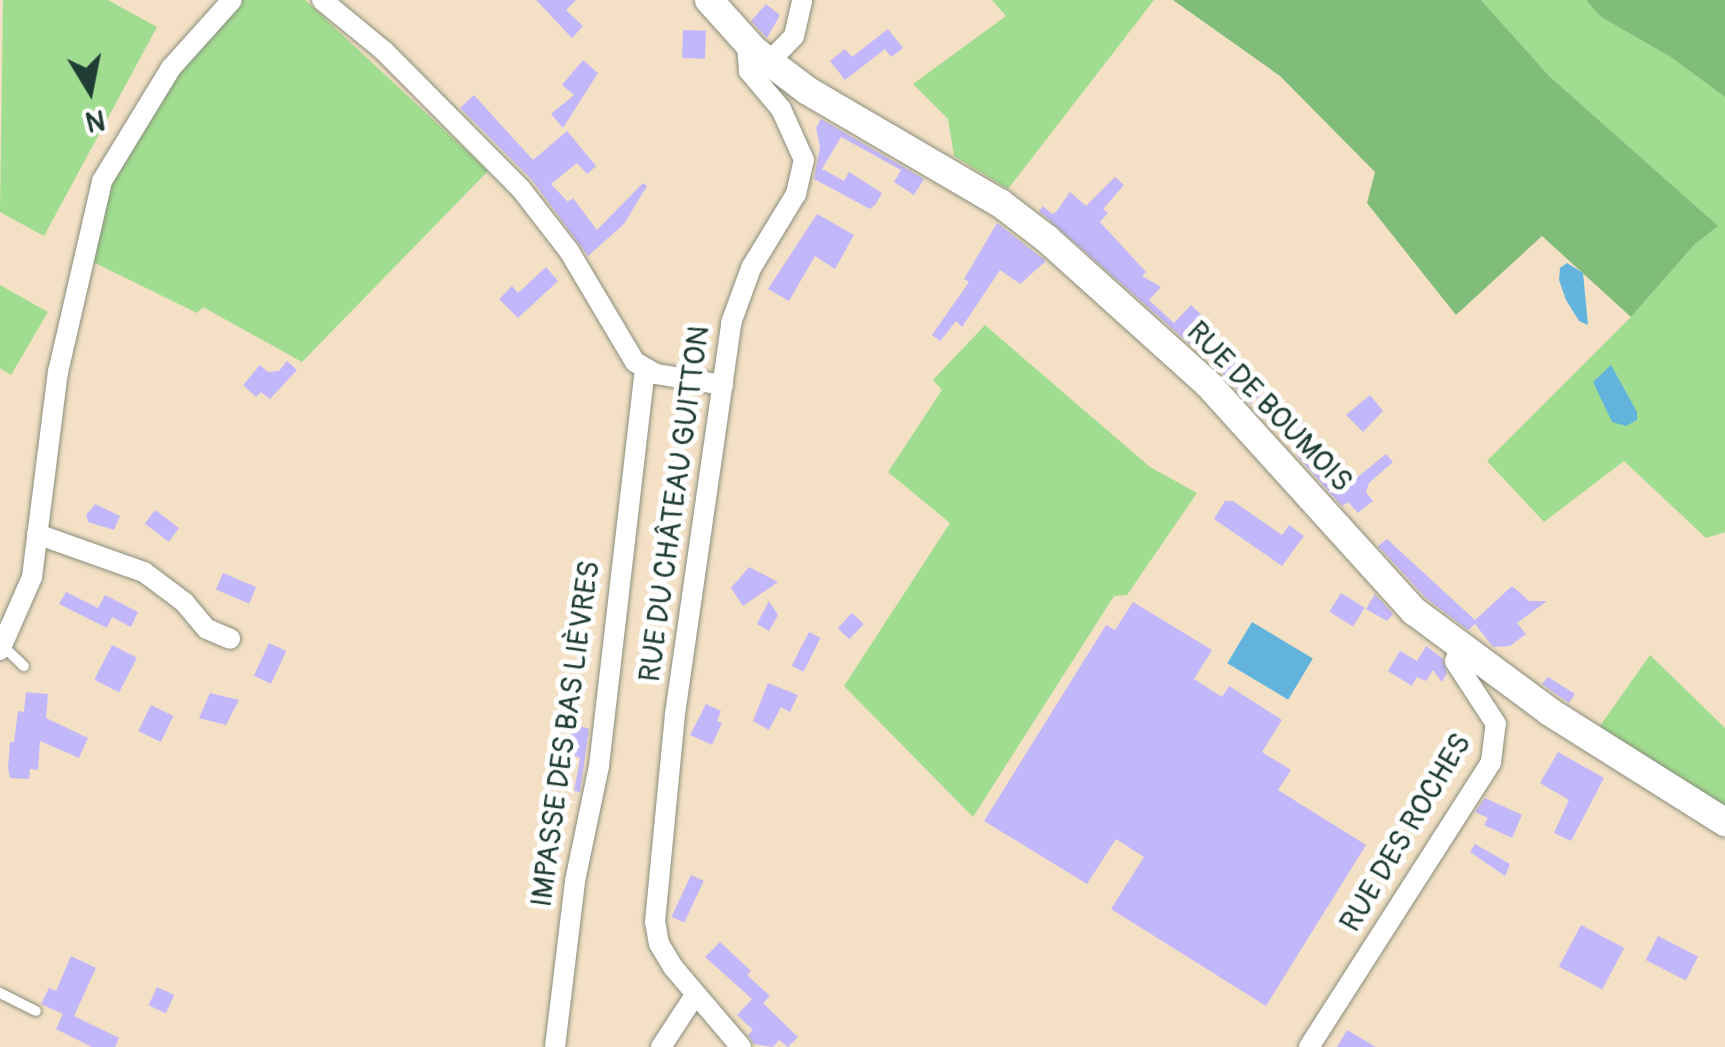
<!DOCTYPE html>
<html>
<head>
<meta charset="utf-8">
<style>
  body { margin:0 }
  #map { position:relative; width:1725px; height:1047px; overflow:hidden; background:#f3e0c5; font-family:Pangolin,sans-serif }
  div>[style] { position:absolute }
  .green>* { inset:0; background:#a1dd90 }
  .forest>* { inset:0; background:#80bc7a }
  .water>* { inset:0; background:#62b4dd; transform-origin:0 0 }
  .building>* { inset:0; background:#c3b7fb; transform-origin:0 0 }
  .roads { filter:drop-shadow(0 0 2px #898e7c) drop-shadow(0 0 2px #898e7c) }
  .lane>* { height:10px; margin:-5px; padding:0 5px; transform-origin:5px; border-radius:5px; background:#fff }
  .street>* { height:20px; margin:-10px; padding:0 10px; transform-origin:10px; border-radius:10px; background:#fff }
  .secondary>* { height:28px; margin:-14px; padding:0 14px; transform-origin:14px; border-radius:14px; background:#fff }
  span { translate:-50% -50%; white-space:nowrap; text-align:center; line-height:1.15; -webkit-text-stroke:10px #fff; paint-order:stroke }
  .street-label { font-size:30px; color:#1f3d34 }
  .north { position:absolute; left:40px; top:40px; width:100px; height:100px; -webkit-text-stroke:8px #fff; paint-order:stroke; rotate:170deg; font-size:28px; font-weight:700; line-height:40px; text-align:center; color:#1f3d34 }
  .north::after { content:''; display:block; margin:auto; width:35px; height:45px; background:#1f3d34; clip-path:polygon(50% 0,100% 100%,50% 72%,0 100%) }
</style>
</head>
<body>
<div id="map">
  <div class="green">
    <div style="clip-path:polygon(3px 0,108px 0,157px 27px,44px 236px,0 212px)"></div>
    <div style="clip-path:polygon(243px 0,305px 0,488px 171px,302px 362px,203px 307px,197px 313px,91px 261px,108px 185px,183px 62px)"></div>
    <div style="clip-path:polygon(992px 0,1154px 0,1008px 189px,954px 156px,948px 119px,913px 84px,1006px 16px)"></div>
    <div style="clip-path:polygon(1481px 0,1586px 0,1601px 17px,1672px 57px,1725px 97px,1725px 532px,1706px 538px,1624px 461px,1544px 522px,1487px 461px,1631px 317px,1695px 244px,1717px 226px,1549px 76px)"></div>
    <div style="clip-path:polygon(0 285px,48px 312px,11px 375px,0 368px)"></div>
    <div style="clip-path:polygon(985px 325px,1150px 467px,1197px 493px,1127px 595px,1114px 596px,973px 817px,844px 686px,950px 523px,888px 472px,942px 390px,933px 380px)"></div>
    <div style="clip-path:polygon(1650px 655px,1725px 728px,1725px 810px,1600px 726px)"></div>
  </div>
  <div class="forest">
    <div style="clip-path:polygon(1173px 0,1481px 0,1549px 76px,1718px 226px,1695px 244px,1631px 317px,1542px 236px,1456px 315px,1367px 203px,1375px 172px,1280px 76px)"></div>
    <div style="clip-path:polygon(1586px 0,1725px 0,1725px 97px,1671px 57px,1601px 17px)"></div>
  </div>
  <div class="water">
    <div style="clip-path:polygon(1567px 263px,1583px 273px,1588px 325px,1579px 321px,1566px 300px,1559px 280px,1560px 268px)"></div>
    <div style="clip-path:polygon(1611px 365px,1637px 412px,1637px 420px,1626px 426px,1612px 422px,1593px 382px)"></div>
    <div style="left:1252px;top:622px;width:71px;height:48px;rotate:31deg"></div>
  </div>
  <div class="building">
    <div style="clip-path:polygon(536px 0,576px 0,566px 10px,583px 26px,572px 38px)"></div>
    <div style="clip-path:polygon(766px 4px,780px 15px,767px 38px,751px 21px)"></div>
    <div style="clip-path:polygon(888px 29px,903px 48px,891px 57px,885px 49px,845px 80px,830px 61px,845px 49px,852px 57px)"></div>
    <div style="left:683px;top:30px;width:23px;height:28px;rotate:2deg"></div>
    <div style="clip-path:polygon(583px 60px,598px 73px,563px 128px,551px 114px,574px 95px,562px 85px)"></div>
    <div style="clip-path:polygon(474px 95px,533px 160px,567px 131px,596px 166px,587px 174px,577px 163px,551px 184px,568px 202px,573px 198px,597px 230px,643px 183px,647px 186px,624px 224px,588px 256px,532px 180px,460px 108px)"></div>
    <div style="clip-path:polygon(821px 119px,924px 179px,914px 195px,894px 182px,901px 170px,841px 137px,822px 169px,844px 181px,849px 172px,882px 193px,875px 205px,870px 209px,814px 179px,820px 147px,816px 128px)"></div>
    <div style="clip-path:polygon(1115px 177px,1124px 185px,1103px 209px,1108px 213px,1100px 222px,1146px 272px,1142px 276px,1161px 287px,1149px 300px,1174px 323px,1191px 305px,1210px 323px,1192px 346px,1039px 211px,1043px 206px,1052px 214px,1056px 212px,1070px 192px,1086px 206px)"></div>
    <div style="clip-path:polygon(817px 214px,854px 235px,835px 269px,815px 256px,789px 301px,768px 289px)"></div>
    <div style="clip-path:polygon(997px 223px,1046px 261px,1020px 284px,1000px 270px,962px 327px,956px 321px,940px 341px,932px 335px,969px 282px,964px 279px)"></div>
    <div style="clip-path:polygon(546px 267px,558px 281px,518px 318px,499px 299px,512px 286px,518px 293px)"></div>
    <div style="clip-path:polygon(287px 361px,297px 370px,270px 399px,261px 392px,256px 397px,243px 385px,260px 365px,268px 372px,279px 371px)"></div>
    <div style="clip-path:polygon(1234px 362px,1260px 396px,1250px 404px,1222px 373px)"></div>
    <div style="clip-path:polygon(1370px 395px,1383px 411px,1363px 432px,1346px 415px)"></div>
    <div style="left:1286px;top:403px;width:35px;height:21px;rotate:49deg"></div>
    <div style="clip-path:polygon(1307px 447px,1343px 489px,1386px 454px,1393px 462px,1369px 483px,1366px 492px,1373px 501px,1358px 513px,1348px 502px,1342px 506px,1297px 456px)"></div>
    <div style="clip-path:polygon(1225px 501px,1233px 501px,1282px 535px,1289px 525px,1304px 536px,1282px 566px,1214px 519px)"></div>
    <div style="clip-path:polygon(95px 504px,120px 516px,114px 530px,88px 522px,86px 515px)"></div>
    <div style="left:155px;top:510px;width:30px;height:17px;rotate:37deg"></div>
    <div style="clip-path:polygon(1387px 539px,1475px 620px,1512px 586px,1529px 601px,1547px 601px,1517px 623px,1526px 634px,1510px 646px,1493px 647px,1475px 624px,1468px 630px,1426px 598px,1378px 546px)"></div>
    <div style="clip-path:polygon(749px 567px,778px 582px,743px 606px,731px 588px)"></div>
    <div style="left:223px;top:573px;width:36px;height:18px;rotate:23deg"></div>
    <div style="clip-path:polygon(66px 592px,98px 608px,105px 595px,138px 612px,131px 627px,112px 617px,107px 628px,59px 604px)"></div>
    <div style="left:1341px;top:593px;width:28px;height:22px;rotate:32deg"></div>
    <div style="clip-path:polygon(1375px 594px,1393px 614px,1387px 621px,1366px 609px)"></div>
    <div style="clip-path:polygon(769px 601px,778px 615px,769px 631px,757px 624px)"></div>
    <div style="clip-path:polygon(1133px 602px,1212px 650px,1194px 679px,1222px 697px,1229px 686px,1282px 720px,1262px 752px,1291px 770px,1278px 790px,1366px 845px,1266px 1006px,1111px 909px,1144px 857px,1116px 839px,1087px 884px,984px 821px,1106px 625px,1115px 630px)"></div>
    <div style="left:852px;top:613px;width:16px;height:21px;rotate:43deg"></div>
    <div style="left:809px;top:632px;width:13px;height:38px;rotate:27deg"></div>
    <div style="left:269px;top:643px;width:19px;height:36px;rotate:25deg"></div>
    <div style="left:112px;top:645px;width:28px;height:39px;rotate:27deg"></div>
    <div style="clip-path:polygon(1426px 646px,1442px 658px,1447px 673px,1442px 682px,1433px 670px,1426px 681px,1417px 677px,1412px 686px,1388px 671px,1400px 651px,1417px 661px)"></div>
    <div style="clip-path:polygon(1548px 677px,1575px 694px,1569px 703px,1542px 684px)"></div>
    <div style="clip-path:polygon(768px 683px,798px 695px,790px 712px,781px 707px,769px 730px,753px 721px)"></div>
    <div style="clip-path:polygon(26px 692px,48px 694px,46px 718px,88px 738px,79px 758px,40px 741px,38px 770px,30px 769px,29px 779px,10px 778px,8px 768px,10px 742px,14px 742px,18px 711px,24px 712px)"></div>
    <div style="clip-path:polygon(210px 693px,239px 700px,226px 725px,199px 718px)"></div>
    <div style="clip-path:polygon(706px 704px,721px 711px,717px 721px,722px 723px,712px 745px,690px 735px)"></div>
    <div style="left:151px;top:705px;width:25px;height:29px;rotate:26deg"></div>
    <div style="clip-path:polygon(575px 724px,589px 729px,580px 792px,574px 791px,580px 758px,564px 752px)"></div>
    <div style="clip-path:polygon(1558px 752px,1604px 778px,1571px 841px,1554px 833px,1569px 800px,1540px 783px)"></div>
    <div style="clip-path:polygon(1485px 798px,1522px 815px,1512px 838px,1484px 825px,1488px 818px,1475px 812px)"></div>
    <div style="clip-path:polygon(1475px 844px,1510px 864px,1505px 876px,1470px 852px)"></div>
    <div style="left:691px;top:875px;width:14px;height:46px;rotate:25deg"></div>
    <div style="left:1581px;top:925px;width:49px;height:47px;rotate:28deg"></div>
    <div style="left:1658px;top:936px;width:45px;height:27px;rotate:27deg"></div>
    <div style="clip-path:polygon(720px 942px,751px 971px,747px 975px,770px 996px,763px 1003px,798px 1037px,788px 1047px,779px 1040px,773px 1047px,754px 1044px,748px 1035px,753px 1030px,737px 1015px,752px 999px,705px 957px)"></div>
    <div style="clip-path:polygon(71px 956px,96px 968px,74px 1016px,119px 1038px,115px 1047px,92px 1047px,56px 1029px,63px 1014px,41px 1004px,49px 988px,56px 991px)"></div>
    <div style="left:157px;top:987px;width:19px;height:20px;rotate:25deg"></div>
    <div style="clip-path:polygon(1347px 1030px,1376px 1047px,1337px 1047px)"></div>
  </div>
  <div class="roads">
    <div class="lane">
      <div style="left:3px;top:646px;width:29px;rotate:44deg"></div>
      <div style="left:0;top:993px;width:40px;rotate:26.6deg"></div>
    </div>
    <div class="street">
      <div style="left:322px;top:0;width:80px;rotate:39.4deg"></div>
      <div style="left:384px;top:51px;width:194px;rotate:45.2deg"></div>
      <div style="left:521px;top:189px;width:78px;rotate:52.3deg"></div>
      <div style="left:569px;top:251px;width:129px;rotate:59.3deg"></div>
      <div style="left:635px;top:362px;width:24px;rotate:30deg"></div>
      <div style="left:656px;top:374px;width:68px;rotate:9.3deg"></div>
      <div style="left:769px;top:62px;width:36px;rotate:-46deg"></div>
      <div style="left:794px;top:36px;width:37px;rotate:-77deg"></div>
      <div style="left:37px;top:534px;width:114px;rotate:19.6deg"></div>
      <div style="left:144px;top:572px;width:50px;rotate:36.9deg"></div>
      <div style="left:184px;top:602px;width:35px;rotate:50deg"></div>
      <div style="left:207px;top:629px;width:25px;rotate:23deg"></div>
      <div style="left:0;top:650px;width:80px;rotate:-66.3deg"></div>
      <div style="left:32px;top:577px;width:207px;rotate:-82.8deg"></div>
      <div style="left:58px;top:372px;width:196px;rotate:-77deg"></div>
      <div style="left:102px;top:181px;width:132px;rotate:-58.6deg"></div>
      <div style="left:171px;top:68px;width:91px;rotate:-48.1deg"></div>
      <div style="left:555px;top:1047px;width:167px;rotate:-83.1deg"></div>
      <div style="left:575px;top:881px;width:117px;rotate:-78.2deg"></div>
      <div style="left:599px;top:766px;width:400px;rotate:-83.4deg"></div>
      <div style="left:661px;top:1047px;width:62px;rotate:-56.8deg"></div>
      <div style="left:741px;top:1047px;width:105px;rotate:-130.4deg"></div>
      <div style="left:673px;top:967px;width:27px;rotate:-121deg"></div>
      <div style="left:659px;top:944px;width:22px;rotate:-100deg"></div>
      <div style="left:655px;top:922px;width:209px;rotate:-84.5deg"></div>
      <div style="left:675px;top:714px;width:395px;rotate:-81.8deg"></div>
      <div style="left:731px;top:323px;width:59px;rotate:-70deg"></div>
      <div style="left:751px;top:268px;width:87px;rotate:-58.7deg"></div>
      <div style="left:796px;top:194px;width:35px;rotate:-77deg"></div>
      <div style="left:804px;top:160px;width:56px;rotate:-114.3deg"></div>
      <div style="left:781px;top:109px;width:50px;rotate:-130.1deg"></div>
      <div style="left:749px;top:71px;width:28px;rotate:-94deg"></div>
      <div style="left:1309px;top:1047px;width:338px;rotate:-57.4deg"></div>
      <div style="left:1491px;top:762px;width:38px;rotate:-83deg"></div>
      <div style="left:1496px;top:724px;width:75px;rotate:-123.1deg"></div>
      <div style="left:1455px;top:661px;width:15px;rotate:-67deg"></div>
    </div>
    <div class="secondary">
      <div style="left:709px;top:0;width:69px;rotate:48deg"></div>
      <div style="left:755px;top:51px;width:66px;rotate:37deg"></div>
      <div style="left:808px;top:91px;width:222px;rotate:30.3deg"></div>
      <div style="left:1000px;top:203px;width:59px;rotate:37.5deg"></div>
      <div style="left:1047px;top:239px;width:217px;rotate:42deg"></div>
      <div style="left:1208px;top:384px;width:307px;rotate:47.8deg"></div>
      <div style="left:1414px;top:611px;width:169px;rotate:36.6deg"></div>
      <div style="left:1550px;top:712px;width:207px;rotate:32.2deg"></div>
    </div>
  </div>
  <div class="street-label">
    <span style="left:1269px;top:407px;rotate:46deg">RUE DE BOUMOIS</span>
    <span style="left:675px;top:504px;rotate:-82deg">RUE DU CHÂTEAU GUITTON</span>
    <span style="left:566px;top:734px;rotate:-82deg">IMPASSE DES BAS LIÈVRES</span>
    <span style="left:1406px;top:833px;rotate:-59deg">RUE DES ROCHES</span>
  </div>
  <div class="north">N</div>
</div>
</body>
</html>
